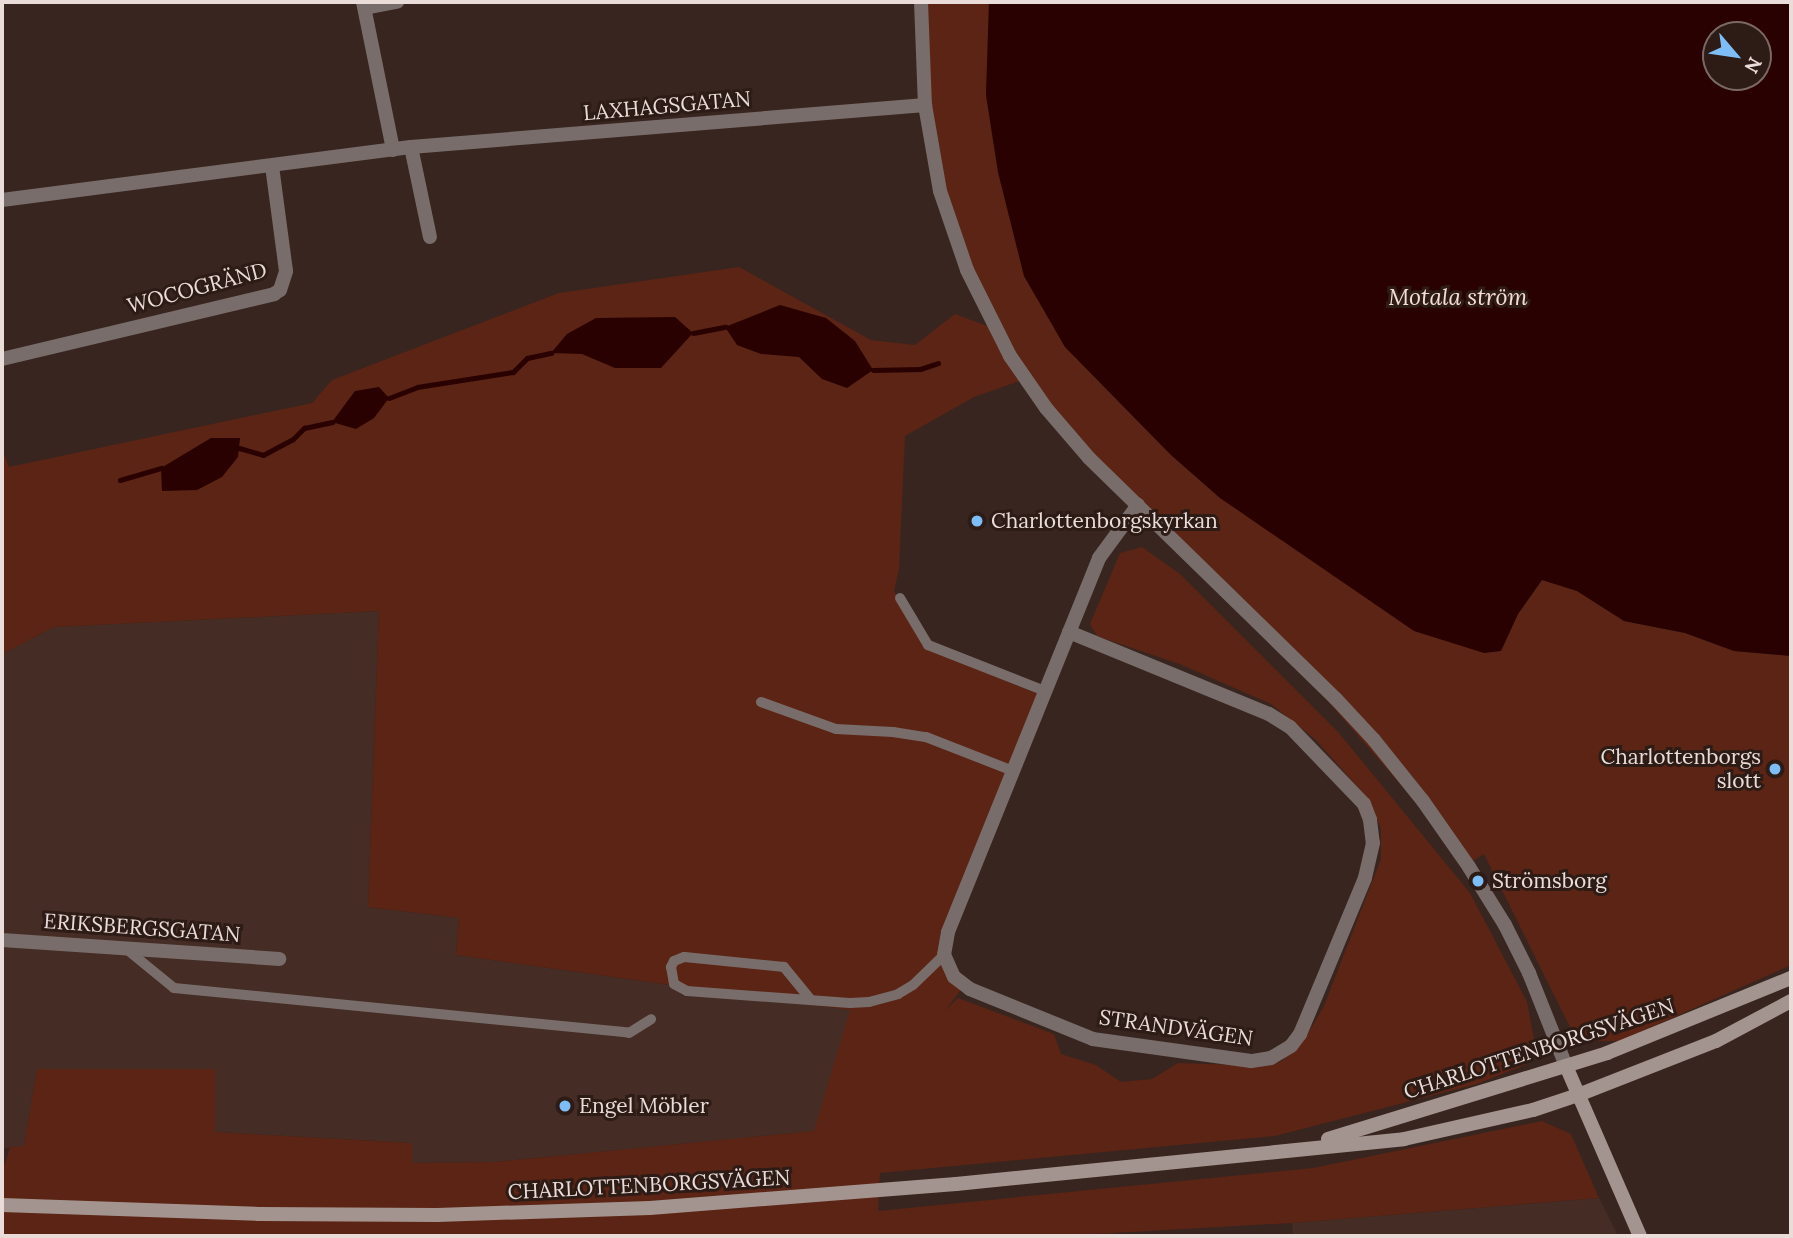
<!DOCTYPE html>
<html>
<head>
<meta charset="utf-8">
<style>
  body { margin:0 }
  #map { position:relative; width:1793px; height:1238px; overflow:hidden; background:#38251f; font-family:Lora,serif }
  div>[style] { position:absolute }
  .built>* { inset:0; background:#452c24 }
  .green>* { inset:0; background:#5b2414 }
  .water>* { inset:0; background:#290100 }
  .stream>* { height:5px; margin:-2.5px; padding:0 2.5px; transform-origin:2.5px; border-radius:2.5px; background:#290100 }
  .lane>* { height:10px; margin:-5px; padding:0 5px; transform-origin:5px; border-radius:5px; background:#786d6a }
  .street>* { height:14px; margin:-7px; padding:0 7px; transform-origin:7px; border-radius:7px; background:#786d6a }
  .secondary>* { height:14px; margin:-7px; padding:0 7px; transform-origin:7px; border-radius:7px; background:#a4948f }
  .dots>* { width:19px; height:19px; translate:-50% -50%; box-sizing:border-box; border:4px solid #2d1b16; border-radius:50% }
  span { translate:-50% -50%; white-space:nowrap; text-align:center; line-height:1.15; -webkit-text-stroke:6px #2d1b16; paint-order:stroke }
  .street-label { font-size:21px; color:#eadcd9 }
  .poi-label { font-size:21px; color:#eadcd9 }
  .left { translate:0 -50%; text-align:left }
  .right { translate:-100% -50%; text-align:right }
  .water-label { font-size:23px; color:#f6dcd5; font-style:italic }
  .frame { position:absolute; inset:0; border:4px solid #eadcd9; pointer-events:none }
  .north { position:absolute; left:1702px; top:21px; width:70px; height:70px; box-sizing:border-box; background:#2d1b16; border:2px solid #796864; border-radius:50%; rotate:119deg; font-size:19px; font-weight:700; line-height:28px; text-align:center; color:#eadcd9 }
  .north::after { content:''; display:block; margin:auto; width:24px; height:32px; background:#7dbef9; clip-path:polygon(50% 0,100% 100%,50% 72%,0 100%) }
</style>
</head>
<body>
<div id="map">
  <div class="built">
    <div style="clip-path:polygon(379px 611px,368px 907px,459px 918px,456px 955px,851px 1010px,815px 1131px,494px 1162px,411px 1163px,412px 1143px,214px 1132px,215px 1069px,37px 1070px,24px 1147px,2px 1148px,2px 654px,54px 627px)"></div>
    <div style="clip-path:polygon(1599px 1198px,1618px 1236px,1293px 1236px,1292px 1223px)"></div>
  </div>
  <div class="green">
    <div style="clip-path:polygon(924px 2px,989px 2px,986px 95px,998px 172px,1024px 276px,1065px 347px,1171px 455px,1220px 498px,1288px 542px,1501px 650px,1518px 614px,1542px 580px,1577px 591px,1624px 621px,1685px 633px,1734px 651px,1791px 656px,1791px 965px,1620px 1041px,1589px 1041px,1570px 1027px,1484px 854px,1469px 863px,1271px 636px,1072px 439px,1028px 378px,974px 397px,905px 436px,899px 570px,894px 591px,940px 654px,1048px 698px,944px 955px,963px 987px,945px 1011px,958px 998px,1054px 1034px,1061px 1054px,1096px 1065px,1121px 1082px,1152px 1079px,1178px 1063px,1266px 1066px,1282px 1061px,1306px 1037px,1324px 1006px,1381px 859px,1381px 829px,1370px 801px,1316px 740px,1271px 704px,1182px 665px,1097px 636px,1090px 624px,1120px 553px,1142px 547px,1180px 574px,1339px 733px,1470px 893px,1527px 1002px,1536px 1049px,1527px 1064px,1477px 1084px,1275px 1136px,880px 1173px,878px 1211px,1313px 1168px,1542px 1121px,1571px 1134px,1599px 1198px,1292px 1223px,1060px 1236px,2px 1236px,2px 1173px,10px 1147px,24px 1146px,37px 1069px,215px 1069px,215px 1132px,412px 1143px,412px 1163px,494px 1162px,814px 1131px,850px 1010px,456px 955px,459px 918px,368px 907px,379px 611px,54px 627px,2px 654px,2px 449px,9px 467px,312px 403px,332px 380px,559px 293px,739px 267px,871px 340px,915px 345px,955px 314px,998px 330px,959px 248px,924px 104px)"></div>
  </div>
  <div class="water">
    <div style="clip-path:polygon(evenodd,989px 2px,1791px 2px,1791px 656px,1734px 651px,1685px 633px,1624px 621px,1577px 591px,1542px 580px,1518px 614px,1501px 651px,1484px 653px,1414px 631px,1220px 498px,1171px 455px,1065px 347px,1024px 276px,998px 172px,986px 95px,989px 2px,1716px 35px,1758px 35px,1758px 77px,1716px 77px,1716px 35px)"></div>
    <div style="clip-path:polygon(780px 305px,826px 318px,855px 341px,873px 370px,847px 388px,822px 379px,799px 357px,761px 354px,737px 345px,725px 327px)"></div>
    <div style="clip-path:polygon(675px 317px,693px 333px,661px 368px,615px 368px,582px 354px,551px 353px,567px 334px,596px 318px)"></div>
    <div style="clip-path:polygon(379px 387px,389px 398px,374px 418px,356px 429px,332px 422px,355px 391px)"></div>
    <div style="clip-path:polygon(211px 438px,240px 438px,238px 457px,222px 477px,197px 490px,162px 491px,161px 468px)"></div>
  </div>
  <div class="stream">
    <div style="left:693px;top:333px;width:33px;rotate:-11deg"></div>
    <div style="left:873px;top:370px;width:47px;rotate:-1.2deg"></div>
    <div style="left:920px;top:369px;width:19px;rotate:-18deg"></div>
    <div style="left:389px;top:398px;width:30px;rotate:-21deg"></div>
    <div style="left:417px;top:387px;width:97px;rotate:-8.9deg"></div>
    <div style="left:513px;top:372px;width:20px;rotate:-45deg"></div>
    <div style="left:527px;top:358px;width:25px;rotate:-12deg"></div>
    <div style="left:239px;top:448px;width:25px;rotate:16deg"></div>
    <div style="left:263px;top:455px;width:34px;rotate:-28deg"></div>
    <div style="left:293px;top:439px;width:16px;rotate:-45deg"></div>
    <div style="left:304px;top:428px;width:29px;rotate:-12deg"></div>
    <div style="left:120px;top:480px;width:43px;rotate:-16.3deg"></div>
  </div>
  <div class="lane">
    <div style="left:900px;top:598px;width:55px;rotate:59.2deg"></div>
    <div style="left:928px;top:645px;width:126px;rotate:21.5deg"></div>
    <div style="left:761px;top:702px;width:80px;rotate:19.8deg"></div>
    <div style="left:836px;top:729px;width:57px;rotate:3deg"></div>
    <div style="left:893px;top:732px;width:33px;rotate:9deg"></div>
    <div style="left:926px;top:737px;width:93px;rotate:21.3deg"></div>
    <div style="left:125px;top:948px;width:63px;rotate:39.2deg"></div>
    <div style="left:174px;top:988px;width:457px;rotate:5.6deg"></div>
    <div style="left:629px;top:1033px;width:26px;rotate:-32deg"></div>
    <div style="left:811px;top:1000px;width:43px;rotate:-129.3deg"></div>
    <div style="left:784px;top:967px;width:100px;rotate:-174.3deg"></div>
    <div style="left:684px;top:957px;width:11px;rotate:158deg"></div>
    <div style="left:674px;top:961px;width:7px;rotate:117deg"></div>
    <div style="left:671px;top:967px;width:17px;rotate:80deg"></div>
    <div style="left:674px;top:984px;width:15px;rotate:28deg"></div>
    <div style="left:687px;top:991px;width:163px;rotate:4.2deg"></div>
    <div style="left:850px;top:1003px;width:19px;rotate:-3deg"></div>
    <div style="left:869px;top:1002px;width:30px;rotate:-15deg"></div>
    <div style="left:898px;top:994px;width:17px;rotate:-31deg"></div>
    <div style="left:913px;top:985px;width:43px;rotate:-44.1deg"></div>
  </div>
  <div class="street">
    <div style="left:363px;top:2px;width:151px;rotate:78.5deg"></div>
    <div style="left:921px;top:2px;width:103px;rotate:87.8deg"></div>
    <div style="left:925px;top:105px;width:87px;rotate:80.1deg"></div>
    <div style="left:940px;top:191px;width:83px;rotate:71.1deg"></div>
    <div style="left:967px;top:270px;width:96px;rotate:63.4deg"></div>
    <div style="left:1010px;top:356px;width:63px;rotate:55.3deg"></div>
    <div style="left:1046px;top:408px;width:66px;rotate:49.3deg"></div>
    <div style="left:1089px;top:458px;width:345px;rotate:44.3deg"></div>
    <div style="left:1336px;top:699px;width:56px;rotate:47.2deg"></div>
    <div style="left:1374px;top:740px;width:78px;rotate:51.2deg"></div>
    <div style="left:1423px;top:801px;width:80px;rotate:55.1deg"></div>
    <div style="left:1469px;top:867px;width:68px;rotate:58.2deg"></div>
    <div style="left:1505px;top:925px;width:54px;rotate:63.4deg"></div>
    <div style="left:1529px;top:973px;width:100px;rotate:68.3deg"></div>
    <div style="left:365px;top:8px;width:33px;rotate:-11deg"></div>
    <div style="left:411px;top:147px;width:92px;rotate:78.1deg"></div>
    <div style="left:2px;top:200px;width:412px;rotate:-7.4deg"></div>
    <div style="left:411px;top:147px;width:516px;rotate:-4.67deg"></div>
    <div style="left:2px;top:359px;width:280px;rotate:-13.4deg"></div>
    <div style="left:274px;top:294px;width:7px;rotate:-34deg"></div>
    <div style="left:280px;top:290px;width:20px;rotate:-72deg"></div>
    <div style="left:286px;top:271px;width:106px;rotate:-97.6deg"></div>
    <div style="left:1069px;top:632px;width:216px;rotate:22.3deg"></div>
    <div style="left:1269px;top:714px;width:25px;rotate:32deg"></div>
    <div style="left:1290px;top:727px;width:107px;rotate:46.1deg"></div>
    <div style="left:1364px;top:804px;width:17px;rotate:69deg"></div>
    <div style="left:1370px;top:820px;width:23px;rotate:83deg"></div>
    <div style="left:1373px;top:843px;width:36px;rotate:103deg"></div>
    <div style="left:1365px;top:878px;width:169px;rotate:112.6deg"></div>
    <div style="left:1300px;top:1034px;width:15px;rotate:127deg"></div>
    <div style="left:1291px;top:1046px;width:23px;rotate:149deg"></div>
    <div style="left:1271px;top:1058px;width:20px;rotate:171deg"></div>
    <div style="left:1251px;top:1061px;width:160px;rotate:-172.1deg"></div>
    <div style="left:1093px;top:1039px;width:133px;rotate:-157.9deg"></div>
    <div style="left:970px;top:989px;width:20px;rotate:-143deg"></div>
    <div style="left:954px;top:977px;width:24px;rotate:-114deg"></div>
    <div style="left:944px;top:955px;width:23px;rotate:-80deg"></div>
    <div style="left:948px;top:932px;width:403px;rotate:-68deg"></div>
    <div style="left:1099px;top:558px;width:66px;rotate:-53.7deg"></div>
    <div style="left:2px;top:940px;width:278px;rotate:3.9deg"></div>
  </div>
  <div class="secondary">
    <div style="left:1566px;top:1066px;width:185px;rotate:66.5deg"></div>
    <div style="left:1328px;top:1139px;width:292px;rotate:-17.1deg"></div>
    <div style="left:1607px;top:1053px;width:199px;rotate:-22.2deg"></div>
    <div style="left:2px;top:1205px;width:257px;rotate:2deg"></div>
    <div style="left:259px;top:1214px;width:178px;rotate:0.3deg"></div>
    <div style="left:437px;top:1215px;width:213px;rotate:-1.9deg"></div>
    <div style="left:650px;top:1208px;width:307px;rotate:-4.5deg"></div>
    <div style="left:956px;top:1184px;width:450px;rotate:-5.7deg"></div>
    <div style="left:1404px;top:1139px;width:132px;rotate:-12.7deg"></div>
    <div style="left:1533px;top:1110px;width:47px;rotate:-18.4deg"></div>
    <div style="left:1578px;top:1095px;width:148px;rotate:-21.4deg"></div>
    <div style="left:1716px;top:1041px;width:85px;rotate:-28.1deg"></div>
  </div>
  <div class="dots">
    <div style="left:977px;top:521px;background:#7dbef9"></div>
    <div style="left:1775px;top:769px;background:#7dbef9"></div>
    <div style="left:1478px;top:881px;background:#7dbef9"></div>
    <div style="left:565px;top:1106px;background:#7dbef9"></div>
  </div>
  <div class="street-label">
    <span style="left:667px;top:106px;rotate:-5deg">LAXHAGSGATAN</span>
    <span style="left:197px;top:288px;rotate:-15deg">WOCOGRÄND</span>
    <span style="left:142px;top:928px;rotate:4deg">ERIKSBERGSGATAN</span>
    <span style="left:1176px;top:1028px;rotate:8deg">STRANDVÄGEN</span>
    <span style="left:1539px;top:1049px;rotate:-18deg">CHARLOTTENBORGSVÄGEN</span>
    <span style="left:649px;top:1185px;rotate:-3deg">CHARLOTTENBORGSVÄGEN</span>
  </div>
  <div class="poi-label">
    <span class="left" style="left:991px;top:521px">Charlottenborgskyrkan</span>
    <span class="right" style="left:1761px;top:769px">Charlottenborgs<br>slott</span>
    <span class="left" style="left:1492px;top:881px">Strömsborg</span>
    <span class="left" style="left:579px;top:1106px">Engel Möbler</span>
  </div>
  <div class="water-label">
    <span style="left:1458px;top:297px">Motala ström</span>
  </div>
  <div class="frame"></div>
  <div class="north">N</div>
</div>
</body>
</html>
